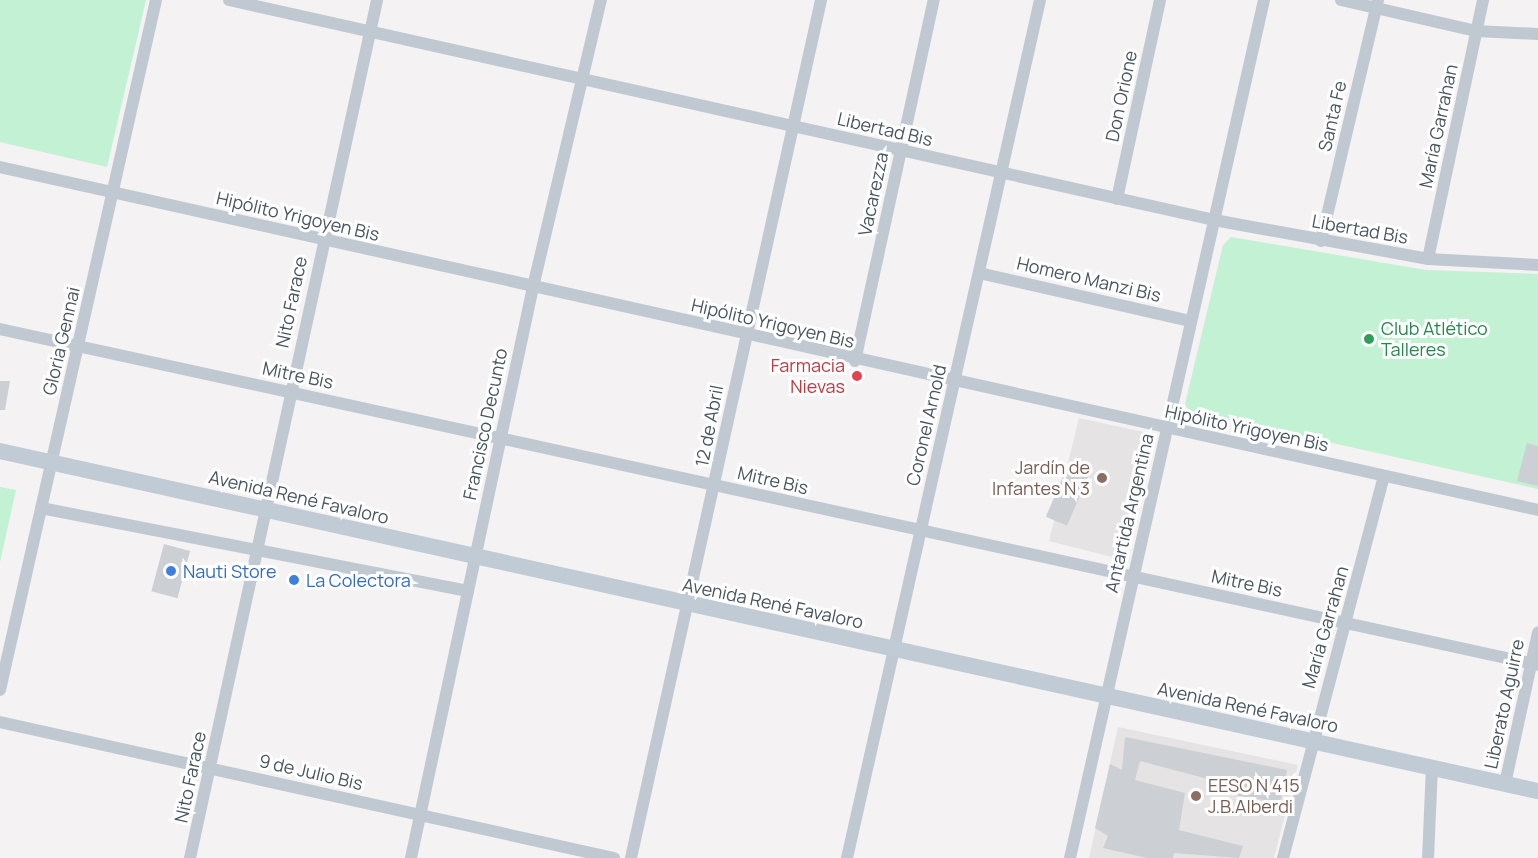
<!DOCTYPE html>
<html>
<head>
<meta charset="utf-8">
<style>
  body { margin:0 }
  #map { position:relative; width:1538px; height:858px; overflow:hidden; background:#f4f2f2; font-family:Manrope,sans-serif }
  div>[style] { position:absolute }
  .education>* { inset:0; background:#e5e3e4 }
  .green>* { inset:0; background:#c2f1d3 }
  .building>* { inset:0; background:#cccfd4; transform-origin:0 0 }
  .minor>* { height:12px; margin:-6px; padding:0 6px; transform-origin:6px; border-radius:6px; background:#c0c9d1 }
  .secondary>* { height:16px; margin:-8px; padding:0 8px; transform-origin:8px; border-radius:8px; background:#c0cbd5 }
  .dots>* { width:16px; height:16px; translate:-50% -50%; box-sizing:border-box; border:3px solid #fff; border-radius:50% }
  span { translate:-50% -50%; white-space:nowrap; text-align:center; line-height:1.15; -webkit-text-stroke:6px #fff; paint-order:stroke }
  .street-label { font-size:18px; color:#495660 }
  .leisure-label { font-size:18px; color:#27864d }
  .left { translate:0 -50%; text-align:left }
  .health-label { font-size:18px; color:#be3a42 }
  .right { translate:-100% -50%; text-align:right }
  .education-label { font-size:18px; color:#785e54 }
  .shop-label { font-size:18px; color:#366cbe }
</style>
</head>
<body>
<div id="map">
  <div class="education">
    <div style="clip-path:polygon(1079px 418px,1153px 434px,1122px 549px,1112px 557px,1049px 541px)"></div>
    <div style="clip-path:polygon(1118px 727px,1298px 765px,1274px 858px,1089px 858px)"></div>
  </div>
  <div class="green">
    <div style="clip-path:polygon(0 0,146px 0,107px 167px,0 142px)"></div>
    <div style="clip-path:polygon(1231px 237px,1426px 270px,1538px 274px,1538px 489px,1189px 411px,1185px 404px,1223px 245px)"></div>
    <div style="clip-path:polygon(0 487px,16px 490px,0 562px)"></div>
  </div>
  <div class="building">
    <div style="clip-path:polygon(0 381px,10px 381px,5px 410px,0 410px)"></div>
    <div style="clip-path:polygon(1527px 443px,1538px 446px,1538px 486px,1517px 481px)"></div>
    <div style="left:1067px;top:467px;width:23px;height:54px;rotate:23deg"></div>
    <div style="left:164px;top:544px;width:27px;height:49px;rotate:15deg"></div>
    <div style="clip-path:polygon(1125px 737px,1287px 770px,1280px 803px,1206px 790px,1208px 779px,1140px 761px,1135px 780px,1185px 793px,1179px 830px,1243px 846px,1239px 858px,1174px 853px,1173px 858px,1147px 858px,1103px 848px,1108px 836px,1095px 828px,1110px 764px,1122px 770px)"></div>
  </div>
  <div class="minor">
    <div style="left:229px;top:0;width:1009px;rotate:12.59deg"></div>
    <div style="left:1214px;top:220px;width:218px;rotate:10.3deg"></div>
    <div style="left:1428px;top:259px;width:110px;rotate:3.1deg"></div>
    <div style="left:1341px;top:0;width:139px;rotate:12.9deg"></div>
    <div style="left:1476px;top:31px;width:62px;rotate:2.8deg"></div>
    <div style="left:0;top:167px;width:1576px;rotate:12.57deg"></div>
    <div style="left:1117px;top:199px;width:204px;rotate:-77.8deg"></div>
    <div style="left:1321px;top:241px;width:248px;rotate:-76.7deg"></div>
    <div style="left:1428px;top:259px;width:265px;rotate:-78deg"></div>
    <div style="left:979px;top:273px;width:217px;rotate:12.8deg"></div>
    <div style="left:0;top:329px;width:1574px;rotate:12.32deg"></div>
    <div style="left:855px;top:361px;width:370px;rotate:-77.7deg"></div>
    <div style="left:41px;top:508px;width:435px;rotate:11deg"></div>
    <div style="left:0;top:690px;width:707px;rotate:-77.26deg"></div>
    <div style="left:0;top:722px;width:629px;rotate:12.49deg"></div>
    <div style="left:1505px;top:784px;width:155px;rotate:-77.7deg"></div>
    <div style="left:190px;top:858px;width:878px;rotate:-77.7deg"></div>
    <div style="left:411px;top:858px;width:584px;rotate:-77.94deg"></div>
    <div style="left:533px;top:287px;width:295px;rotate:-76.7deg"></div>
    <div style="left:631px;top:858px;width:879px;rotate:-77.51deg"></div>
    <div style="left:847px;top:858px;width:879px;rotate:-77.32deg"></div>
    <div style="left:1070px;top:858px;width:880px;rotate:-77.26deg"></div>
    <div style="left:1283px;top:858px;width:395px;rotate:-75.2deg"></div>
    <div style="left:1428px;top:858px;width:90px;rotate:-87.5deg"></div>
  </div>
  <div class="secondary">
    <div style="left:0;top:451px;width:1575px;rotate:12.47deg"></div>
  </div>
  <div class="dots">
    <div style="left:1369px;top:339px;background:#2e9e5b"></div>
    <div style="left:857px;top:376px;background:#e0444e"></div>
    <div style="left:1102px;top:478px;background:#8d6e63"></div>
    <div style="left:171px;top:571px;background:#3f7fe0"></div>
    <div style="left:294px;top:580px;background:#3f7fe0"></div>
    <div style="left:1196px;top:796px;background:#8d6e63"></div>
  </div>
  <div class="street-label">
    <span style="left:1121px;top:96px;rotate:-78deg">Don Orione</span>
    <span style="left:1332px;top:116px;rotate:-77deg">Santa Fe</span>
    <span style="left:1438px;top:126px;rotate:-78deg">María Garrahan</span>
    <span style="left:885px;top:129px;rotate:13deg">Libertad Bis</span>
    <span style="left:873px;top:194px;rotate:-78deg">Vacarezza</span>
    <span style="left:298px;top:216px;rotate:13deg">Hipólito Yrigoyen Bis</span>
    <span style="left:1360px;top:229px;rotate:10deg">Libertad Bis</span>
    <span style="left:1089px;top:279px;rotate:13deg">Homero Manzi Bis</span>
    <span style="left:291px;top:302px;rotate:-78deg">Nito Farace</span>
    <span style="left:773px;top:323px;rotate:13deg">Hipólito Yrigoyen Bis</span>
    <span style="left:61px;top:341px;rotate:-77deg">Gloria Gennai</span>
    <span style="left:298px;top:375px;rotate:12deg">Mitre Bis</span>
    <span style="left:485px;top:424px;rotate:-78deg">Francisco Decunto</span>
    <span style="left:926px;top:425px;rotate:-77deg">Coronel Arnold</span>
    <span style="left:709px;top:426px;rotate:-79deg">12 de Abril</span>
    <span style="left:1247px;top:428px;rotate:12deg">Hipólito Yrigoyen Bis</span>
    <span style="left:773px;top:480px;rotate:13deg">Mitre Bis</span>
    <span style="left:299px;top:497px;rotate:13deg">Avenida René Favaloro</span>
    <span style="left:1129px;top:513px;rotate:-77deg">Antartida Argentina</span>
    <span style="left:1247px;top:583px;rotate:12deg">Mitre Bis</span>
    <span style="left:773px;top:603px;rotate:12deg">Avenida René Favaloro</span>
    <span style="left:1325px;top:627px;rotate:-74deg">María Garrahan</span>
    <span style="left:1504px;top:704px;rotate:-78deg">Liberato Aguirre</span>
    <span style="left:1248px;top:707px;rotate:12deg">Avenida René Favaloro</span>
    <span style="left:311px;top:772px;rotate:13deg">9 de Julio Bis</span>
    <span style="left:190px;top:777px;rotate:-78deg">Nito Farace</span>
  </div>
  <div class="leisure-label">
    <span class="left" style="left:1381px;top:339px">Club Atlético<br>Talleres</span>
  </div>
  <div class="health-label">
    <span class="right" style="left:845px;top:376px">Farmacia<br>Nievas</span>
  </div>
  <div class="education-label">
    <span class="right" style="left:1090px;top:478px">Jardín de<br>Infantes N 3</span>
    <span class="left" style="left:1208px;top:796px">EESO N 415<br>J.B.Alberdi</span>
  </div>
  <div class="shop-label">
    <span class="left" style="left:183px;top:571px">Nauti Store</span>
    <span class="left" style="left:306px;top:580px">La Colectora</span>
  </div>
</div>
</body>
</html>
